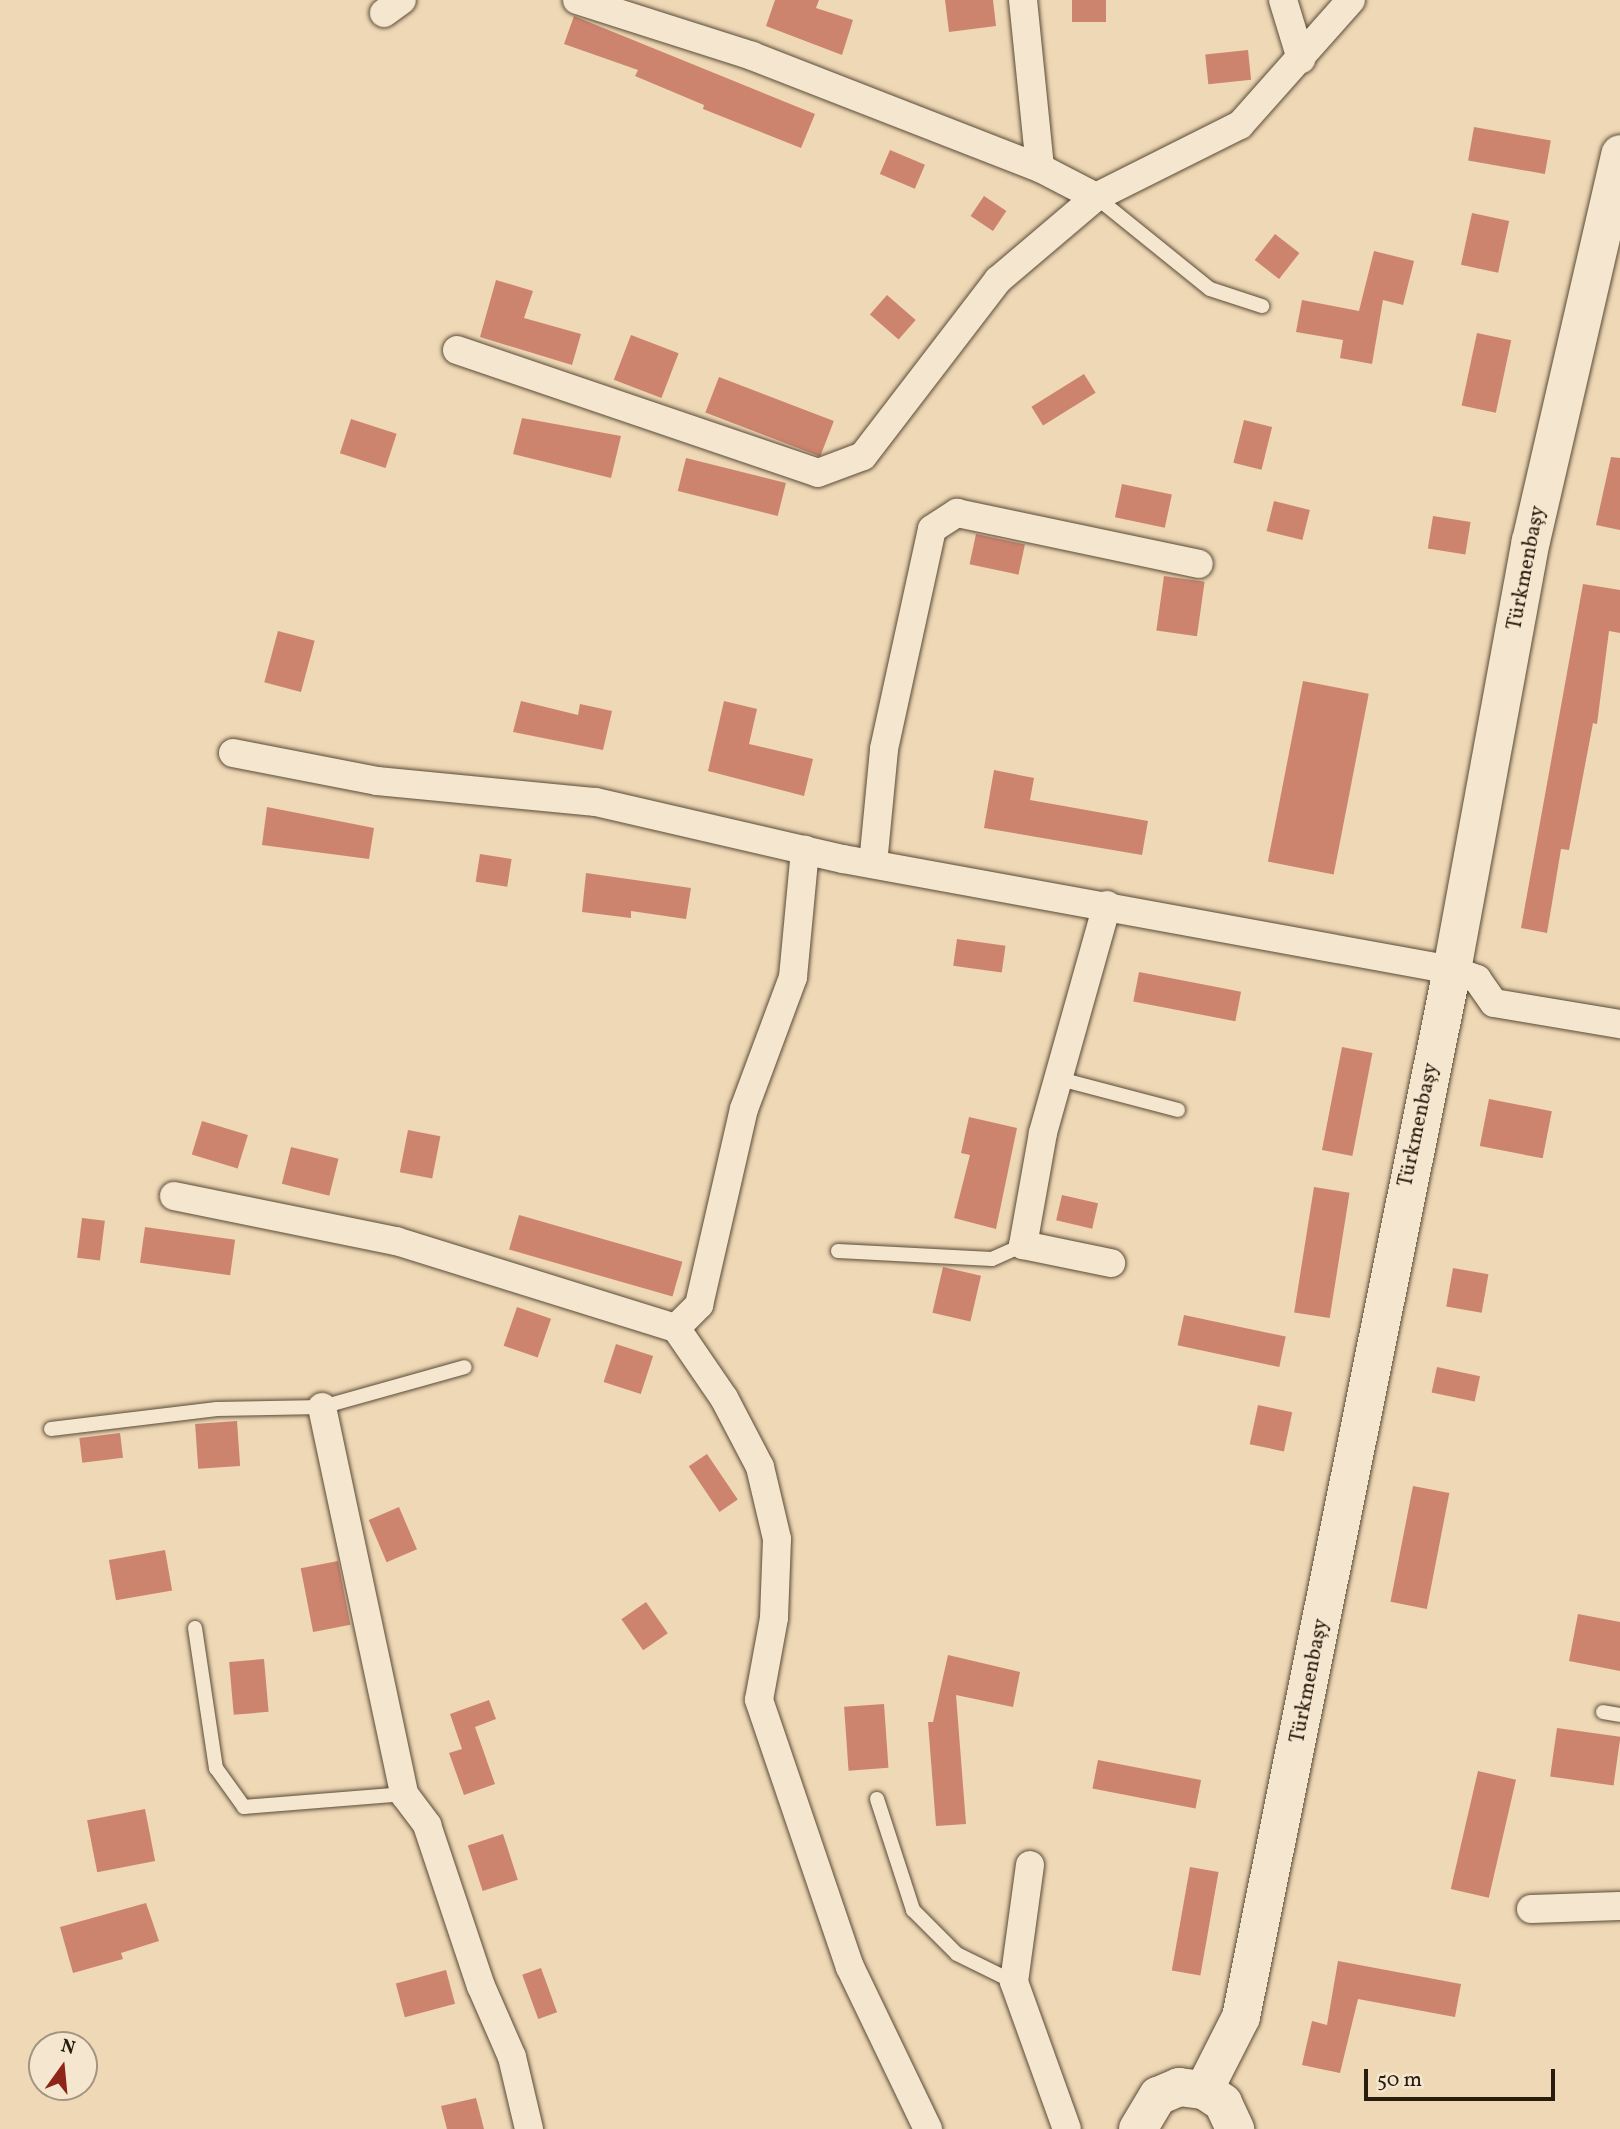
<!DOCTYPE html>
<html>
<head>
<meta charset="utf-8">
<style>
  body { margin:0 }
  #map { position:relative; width:1620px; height:2129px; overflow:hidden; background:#efd8b5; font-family:Vollkorn,serif }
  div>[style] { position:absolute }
  .building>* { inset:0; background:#cc846f; transform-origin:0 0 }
  .roads { filter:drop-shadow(0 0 2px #5a4b38) drop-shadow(0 0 2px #5a4b38) }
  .lane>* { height:14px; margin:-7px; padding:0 7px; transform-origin:7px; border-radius:7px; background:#f5e6cf }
  .street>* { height:28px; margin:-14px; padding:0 14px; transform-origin:14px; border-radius:14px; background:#f5e6cf }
  .secondary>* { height:38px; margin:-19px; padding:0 19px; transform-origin:19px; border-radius:19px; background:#f5e6cf }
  span { translate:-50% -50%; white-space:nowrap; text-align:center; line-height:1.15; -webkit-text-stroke:6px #f5e6cf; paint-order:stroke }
  .street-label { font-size:21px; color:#281c0e }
  .north { position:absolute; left:28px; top:2031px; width:70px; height:70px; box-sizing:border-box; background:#f5e6cf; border:2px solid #a39582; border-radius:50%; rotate:15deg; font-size:19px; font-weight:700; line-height:28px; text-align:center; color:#281c0e }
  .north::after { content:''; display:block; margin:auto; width:24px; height:32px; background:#8f2418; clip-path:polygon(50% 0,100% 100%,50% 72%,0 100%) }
  .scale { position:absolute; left:1364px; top:2069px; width:191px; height:32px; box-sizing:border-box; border:4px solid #281c0e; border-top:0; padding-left:9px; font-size:21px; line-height:24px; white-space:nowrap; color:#281c0e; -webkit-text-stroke:5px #f5e6cf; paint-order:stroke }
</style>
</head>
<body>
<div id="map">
  <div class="building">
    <div style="clip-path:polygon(775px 0,819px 0,816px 8px,853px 20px,842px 55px,766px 26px)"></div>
    <div style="clip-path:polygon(945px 0,993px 0,996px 26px,949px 32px)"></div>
    <div style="left:1072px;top:0;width:34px;height:22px"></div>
    <div style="clip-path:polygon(574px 16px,815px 114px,801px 148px,703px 109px,704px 105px,635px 76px,638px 70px,564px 44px)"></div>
    <div style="left:1248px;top:50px;width:30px;height:43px;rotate:84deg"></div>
    <div style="left:1474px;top:127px;width:78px;height:34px;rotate:10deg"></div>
    <div style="left:890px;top:150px;width:38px;height:26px;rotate:23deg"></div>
    <div style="left:984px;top:196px;width:27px;height:24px;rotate:34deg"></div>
    <div style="left:1472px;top:213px;width:38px;height:53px;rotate:12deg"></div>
    <div style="left:1275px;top:234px;width:31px;height:33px;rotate:38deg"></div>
    <div style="clip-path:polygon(1374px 251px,1414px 261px,1403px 305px,1383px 300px,1372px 364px,1340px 358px,1343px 340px,1296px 332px,1302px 300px,1359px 311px)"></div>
    <div style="clip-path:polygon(496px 280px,533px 291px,524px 318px,581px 334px,572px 365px,480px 337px)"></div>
    <div style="left:887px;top:295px;width:38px;height:26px;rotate:41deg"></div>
    <div style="left:1477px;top:333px;width:35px;height:74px;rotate:12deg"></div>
    <div style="left:631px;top:335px;width:51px;height:48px;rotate:21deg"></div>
    <div style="left:1084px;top:374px;width:22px;height:62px;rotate:58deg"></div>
    <div style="left:719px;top:377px;width:123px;height:38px;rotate:21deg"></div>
    <div style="clip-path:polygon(522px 418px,621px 436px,611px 478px,513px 454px)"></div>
    <div style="left:351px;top:419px;width:48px;height:36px;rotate:18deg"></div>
    <div style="left:1244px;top:420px;width:29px;height:44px;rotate:14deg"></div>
    <div style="clip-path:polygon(1611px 457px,1620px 458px,1620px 530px,1596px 525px)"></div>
    <div style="left:686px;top:458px;width:103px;height:34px;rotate:14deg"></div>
    <div style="left:1122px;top:484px;width:51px;height:34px;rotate:12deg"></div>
    <div style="left:1274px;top:501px;width:37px;height:31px;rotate:14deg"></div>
    <div style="left:1433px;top:516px;width:38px;height:33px;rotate:9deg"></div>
    <div style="left:976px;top:534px;width:50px;height:31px;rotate:12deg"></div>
    <div style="left:1164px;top:576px;width:41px;height:55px;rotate:8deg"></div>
    <div style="clip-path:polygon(1583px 584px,1620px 590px,1620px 633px,1609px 631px,1597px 724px,1593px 723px,1569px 850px,1561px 849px,1547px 933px,1521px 928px)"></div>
    <div style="left:278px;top:631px;width:38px;height:53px;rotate:15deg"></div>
    <div style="left:1303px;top:681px;width:67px;height:184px;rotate:11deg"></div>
    <div style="clip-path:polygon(521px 701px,578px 715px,580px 704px,612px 711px,603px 750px,513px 732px)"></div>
    <div style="clip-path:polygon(724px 701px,757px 709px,749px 744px,813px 759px,804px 796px,708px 771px)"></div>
    <div style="clip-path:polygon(994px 770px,1034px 778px,1030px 800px,1148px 821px,1142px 855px,984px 828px)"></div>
    <div style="clip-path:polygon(267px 807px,374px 828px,369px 859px,262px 845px)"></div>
    <div style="left:480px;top:854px;width:32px;height:28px;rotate:9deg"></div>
    <div style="clip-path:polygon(586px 873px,691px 888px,686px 919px,631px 911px,631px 918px,582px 912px)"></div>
    <div style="left:957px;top:939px;width:49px;height:27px;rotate:8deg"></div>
    <div style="left:1139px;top:972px;width:104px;height:30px;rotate:11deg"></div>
    <div style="left:1342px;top:1047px;width:31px;height:105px;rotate:11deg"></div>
    <div style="left:1489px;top:1099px;width:64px;height:48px;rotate:11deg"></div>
    <div style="clip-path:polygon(969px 1117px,1017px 1128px,996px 1229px,954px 1218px,970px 1155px,961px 1153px)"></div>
    <div style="left:202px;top:1121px;width:48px;height:35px;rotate:17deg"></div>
    <div style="left:408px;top:1130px;width:33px;height:43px;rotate:11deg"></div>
    <div style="left:291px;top:1147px;width:49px;height:38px;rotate:14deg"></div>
    <div style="left:1314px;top:1187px;width:36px;height:127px;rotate:9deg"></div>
    <div style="left:1062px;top:1195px;width:37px;height:26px;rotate:13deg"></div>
    <div style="left:519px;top:1215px;width:170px;height:36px;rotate:16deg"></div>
    <div style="left:82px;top:1218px;width:23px;height:40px;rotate:7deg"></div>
    <div style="left:145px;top:1227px;width:91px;height:36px;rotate:8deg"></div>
    <div style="left:943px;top:1267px;width:39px;height:47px;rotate:13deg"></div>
    <div style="left:1453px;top:1268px;width:36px;height:39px;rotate:10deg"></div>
    <div style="left:517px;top:1307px;width:36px;height:41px;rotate:19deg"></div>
    <div style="left:1184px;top:1315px;width:104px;height:31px;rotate:12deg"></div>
    <div style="left:616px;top:1344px;width:39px;height:40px;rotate:18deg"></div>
    <div style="left:1437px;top:1367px;width:44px;height:26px;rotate:12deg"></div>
    <div style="left:1258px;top:1405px;width:35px;height:40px;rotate:12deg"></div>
    <div style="left:237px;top:1421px;width:45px;height:42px;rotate:86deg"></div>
    <div style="left:120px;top:1433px;width:25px;height:41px;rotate:83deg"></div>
    <div style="left:707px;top:1454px;width:55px;height:22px;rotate:56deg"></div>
    <div style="left:1413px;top:1486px;width:37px;height:118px;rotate:11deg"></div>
    <div style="left:399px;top:1507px;width:46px;height:33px;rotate:67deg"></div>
    <div style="left:165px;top:1550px;width:41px;height:57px;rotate:80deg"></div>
    <div style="left:338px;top:1561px;width:65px;height:38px;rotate:79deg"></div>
    <div style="left:646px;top:1602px;width:38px;height:30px;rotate:55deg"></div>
    <div style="clip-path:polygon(1578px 1614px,1620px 1622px,1620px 1671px,1569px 1661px)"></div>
    <div style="clip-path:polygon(948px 1655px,1020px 1672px,1013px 1707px,956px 1695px,966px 1824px,936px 1826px,928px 1722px,933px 1722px)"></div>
    <div style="left:264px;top:1659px;width:53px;height:35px;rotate:85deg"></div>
    <div style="clip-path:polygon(489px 1700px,496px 1719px,475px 1727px,495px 1784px,464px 1795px,449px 1753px,462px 1749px,450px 1714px)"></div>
    <div style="left:884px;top:1704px;width:64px;height:40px;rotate:86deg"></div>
    <div style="left:1557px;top:1728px;width:64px;height:49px;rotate:8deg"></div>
    <div style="left:1098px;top:1760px;width:105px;height:29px;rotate:11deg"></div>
    <div style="left:1478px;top:1771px;width:39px;height:121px;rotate:13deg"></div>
    <div style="left:145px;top:1809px;width:53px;height:59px;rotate:79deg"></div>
    <div style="left:503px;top:1834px;width:48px;height:37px;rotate:72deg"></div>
    <div style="left:1190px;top:1867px;width:29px;height:105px;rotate:10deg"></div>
    <div style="clip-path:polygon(146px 1903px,159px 1941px,121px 1953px,123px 1959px,73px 1973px,60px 1927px)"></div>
    <div style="clip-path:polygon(1338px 1961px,1461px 1984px,1455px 2017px,1358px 1999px,1340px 2073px,1302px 2065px,1312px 2021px,1327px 2025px)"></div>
    <div style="left:541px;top:1968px;width:47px;height:20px;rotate:70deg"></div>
    <div style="left:446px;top:1970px;width:35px;height:52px;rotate:75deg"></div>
    <div style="clip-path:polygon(476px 2098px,484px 2129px,447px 2129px,441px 2106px)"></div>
  </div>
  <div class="roads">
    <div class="lane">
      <div style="left:1096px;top:197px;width:146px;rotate:38.9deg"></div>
      <div style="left:1210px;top:289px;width:55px;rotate:18.1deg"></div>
      <div style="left:1060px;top:1079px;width:122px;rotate:14.7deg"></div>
      <div style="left:838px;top:1251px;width:154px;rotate:3deg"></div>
      <div style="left:992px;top:1259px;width:34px;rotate:-24deg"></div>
      <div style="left:51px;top:1429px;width:167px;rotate:-6.9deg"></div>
      <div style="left:217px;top:1409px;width:105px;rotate:-1.1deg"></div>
      <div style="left:322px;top:1407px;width:148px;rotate:-15.6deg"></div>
      <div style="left:195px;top:1628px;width:142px;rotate:81.5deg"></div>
      <div style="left:216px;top:1768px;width:48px;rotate:54.3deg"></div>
      <div style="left:244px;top:1807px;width:161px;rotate:-4.6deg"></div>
      <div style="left:1603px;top:1712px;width:17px;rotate:10deg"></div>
      <div style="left:877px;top:1799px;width:117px;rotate:72deg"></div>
      <div style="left:913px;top:1910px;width:62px;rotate:45deg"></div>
      <div style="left:957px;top:1954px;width:64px;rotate:26.2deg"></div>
    </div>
    <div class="street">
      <div style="left:577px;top:0;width:184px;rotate:17.7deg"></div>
      <div style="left:752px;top:56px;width:309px;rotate:21.3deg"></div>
      <div style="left:1040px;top:168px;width:63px;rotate:27.4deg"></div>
      <div style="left:1023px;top:0;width:169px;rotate:84.2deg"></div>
      <div style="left:1283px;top:0;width:62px;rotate:73deg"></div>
      <div style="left:384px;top:13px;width:22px;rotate:-36deg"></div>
      <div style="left:457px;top:350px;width:381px;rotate:18.8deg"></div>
      <div style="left:818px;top:473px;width:48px;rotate:-20.7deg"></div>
      <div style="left:863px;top:456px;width:222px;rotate:-52.5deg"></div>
      <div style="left:998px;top:280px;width:128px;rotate:-40.3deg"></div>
      <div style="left:1096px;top:197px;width:161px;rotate:-26.6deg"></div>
      <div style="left:1240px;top:125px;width:167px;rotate:-48.4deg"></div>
      <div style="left:233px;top:753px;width:147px;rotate:11deg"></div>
      <div style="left:377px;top:781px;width:220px;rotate:5.5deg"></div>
      <div style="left:596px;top:802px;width:253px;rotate:13deg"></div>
      <div style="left:843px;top:859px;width:619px;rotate:10.33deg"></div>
      <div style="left:1452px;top:970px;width:27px;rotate:20deg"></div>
      <div style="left:1477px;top:979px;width:29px;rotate:55deg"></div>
      <div style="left:1494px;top:1003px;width:128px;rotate:9.5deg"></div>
      <div style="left:873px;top:864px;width:116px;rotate:-84.5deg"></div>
      <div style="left:884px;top:749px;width:225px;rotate:-77.7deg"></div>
      <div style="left:932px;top:529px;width:30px;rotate:-33deg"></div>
      <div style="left:957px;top:513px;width:247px;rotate:11.9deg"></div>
      <div style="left:1107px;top:905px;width:237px;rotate:105.7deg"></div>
      <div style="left:1043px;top:1133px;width:114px;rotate:100.1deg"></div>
      <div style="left:1023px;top:1245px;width:90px;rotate:11.6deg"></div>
      <div style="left:174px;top:1196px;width:227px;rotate:11.5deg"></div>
      <div style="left:396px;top:1241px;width:293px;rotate:17.3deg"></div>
      <div style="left:676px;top:1328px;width:33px;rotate:-45deg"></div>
      <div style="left:699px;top:1305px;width:201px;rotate:-77.1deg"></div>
      <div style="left:744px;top:1109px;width:141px;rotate:-69.6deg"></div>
      <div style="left:793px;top:977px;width:128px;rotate:-84.6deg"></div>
      <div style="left:676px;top:1328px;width:85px;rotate:55.6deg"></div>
      <div style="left:724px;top:1398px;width:78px;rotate:62.4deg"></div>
      <div style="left:760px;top:1467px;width:74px;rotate:76.7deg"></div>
      <div style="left:777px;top:1539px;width:79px;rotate:92.2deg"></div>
      <div style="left:774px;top:1618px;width:83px;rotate:100.4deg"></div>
      <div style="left:759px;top:1700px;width:282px;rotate:71.2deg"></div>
      <div style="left:850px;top:1967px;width:180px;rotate:64.3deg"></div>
      <div style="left:322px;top:1407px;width:396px;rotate:78deg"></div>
      <div style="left:404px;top:1794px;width:39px;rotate:53deg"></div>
      <div style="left:427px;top:1825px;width:170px;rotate:71.5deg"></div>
      <div style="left:481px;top:1986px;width:77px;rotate:66.4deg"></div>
      <div style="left:512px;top:2057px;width:74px;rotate:76.7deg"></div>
      <div style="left:1030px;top:1865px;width:118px;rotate:97.8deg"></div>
      <div style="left:1014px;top:1982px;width:156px;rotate:70.2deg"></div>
      <div style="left:1531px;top:1909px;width:89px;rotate:-1.9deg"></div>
    </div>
    <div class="secondary">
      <div style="left:1204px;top:2090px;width:82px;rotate:-63.1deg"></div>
      <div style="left:1241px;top:2017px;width:1068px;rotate:-78.61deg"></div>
      <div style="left:1452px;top:970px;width:436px;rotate:-79.6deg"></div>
      <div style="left:1531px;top:541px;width:397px;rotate:-77deg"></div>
      <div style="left:1138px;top:2129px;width:39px;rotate:-59deg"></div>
      <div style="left:1158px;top:2096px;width:23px;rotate:-23deg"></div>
      <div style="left:1179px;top:2087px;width:25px;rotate:7deg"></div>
      <div style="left:1204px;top:2090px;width:23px;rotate:34deg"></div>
      <div style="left:1223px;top:2103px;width:29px;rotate:65deg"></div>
    </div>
  </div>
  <div class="street-label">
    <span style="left:1527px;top:568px;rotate:-79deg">Türkmenbaşy</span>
    <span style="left:1419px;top:1125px;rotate:-78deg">Türkmenbaşy</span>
    <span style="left:1310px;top:1681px;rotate:-79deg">Türkmenbaşy</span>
  </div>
  <div class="north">N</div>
  <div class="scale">50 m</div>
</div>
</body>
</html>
